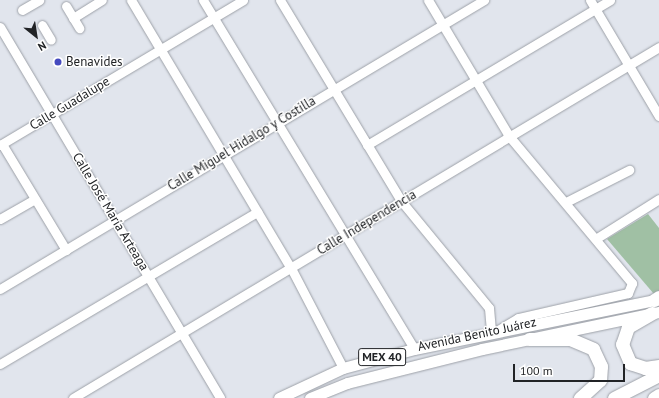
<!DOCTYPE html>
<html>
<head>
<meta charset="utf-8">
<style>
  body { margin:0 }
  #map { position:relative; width:659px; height:398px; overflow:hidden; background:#e1e5ed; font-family:"PT Sans",sans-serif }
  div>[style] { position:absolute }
  .green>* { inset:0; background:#a0c0a4 }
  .roads { filter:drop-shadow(0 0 1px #9da1a8) drop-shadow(0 0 1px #9da1a8) }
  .minor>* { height:9px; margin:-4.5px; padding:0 4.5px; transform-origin:4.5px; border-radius:4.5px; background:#fff }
  .major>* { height:11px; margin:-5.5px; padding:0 5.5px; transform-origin:5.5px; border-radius:5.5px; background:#fff }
  .highway>* { height:13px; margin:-6.5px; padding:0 6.5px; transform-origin:6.5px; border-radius:6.5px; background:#fff }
  .dots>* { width:11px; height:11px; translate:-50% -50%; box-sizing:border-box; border:2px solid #fff; border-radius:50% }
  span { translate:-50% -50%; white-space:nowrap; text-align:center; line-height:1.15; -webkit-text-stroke:3px #fff; paint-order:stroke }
  .shield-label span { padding:1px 3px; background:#fff; border:1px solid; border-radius:3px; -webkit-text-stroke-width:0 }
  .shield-label { font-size:12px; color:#212326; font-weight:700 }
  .poi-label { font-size:13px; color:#212326 }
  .left { translate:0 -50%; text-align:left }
  .street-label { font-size:13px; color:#212326 }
  .north { position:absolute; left:16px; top:16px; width:40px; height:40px; -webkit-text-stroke:3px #fff; paint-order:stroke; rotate:150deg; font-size:11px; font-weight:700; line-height:16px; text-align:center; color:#212326 }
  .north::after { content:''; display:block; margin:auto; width:14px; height:18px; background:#212326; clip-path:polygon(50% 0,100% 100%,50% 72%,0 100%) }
  .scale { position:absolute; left:513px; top:364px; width:112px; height:18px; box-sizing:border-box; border:2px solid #212326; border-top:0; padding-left:5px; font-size:12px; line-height:14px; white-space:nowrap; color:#212326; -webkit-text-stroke:3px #fff; paint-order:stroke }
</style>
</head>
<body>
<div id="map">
  <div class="green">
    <div style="clip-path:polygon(648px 214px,659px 228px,659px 293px,654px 294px,607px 239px)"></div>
  </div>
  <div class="roads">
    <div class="minor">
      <div style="left:131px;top:0;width:312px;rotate:59.2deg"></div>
      <div style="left:291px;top:268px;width:113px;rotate:62.5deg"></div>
      <div style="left:203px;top:0;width:408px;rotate:58.8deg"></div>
      <div style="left:280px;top:0;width:236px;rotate:58.9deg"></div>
      <div style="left:402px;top:202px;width:137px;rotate:50.6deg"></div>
      <div style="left:489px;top:308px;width:22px;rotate:85deg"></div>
      <div style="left:428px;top:0;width:158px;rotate:59.2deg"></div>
      <div style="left:509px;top:136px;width:192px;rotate:50.1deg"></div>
      <div style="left:632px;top:283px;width:11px;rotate:112deg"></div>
      <div style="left:628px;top:293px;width:113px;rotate:167.2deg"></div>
      <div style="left:518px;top:318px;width:21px;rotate:149deg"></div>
      <div style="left:590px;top:0;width:135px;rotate:59.3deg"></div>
      <div style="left:66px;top:6px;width:26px;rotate:59deg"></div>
      <div style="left:22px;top:10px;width:20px;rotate:-30deg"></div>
      <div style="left:73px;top:18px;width:34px;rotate:-32deg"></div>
      <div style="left:42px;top:25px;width:17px;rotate:59deg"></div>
      <div style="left:0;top:27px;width:431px;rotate:59.3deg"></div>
      <div style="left:2px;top:144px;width:124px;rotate:58.9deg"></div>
      <div style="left:0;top:145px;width:283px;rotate:-30.8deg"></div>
      <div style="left:367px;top:145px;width:283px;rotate:-30.8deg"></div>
      <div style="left:566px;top:202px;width:71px;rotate:-26.9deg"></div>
      <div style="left:0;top:219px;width:40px;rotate:-29.7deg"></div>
      <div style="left:597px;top:238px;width:73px;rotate:-32.2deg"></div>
      <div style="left:0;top:289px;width:564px;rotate:-30.84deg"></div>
      <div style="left:0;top:364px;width:299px;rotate:-30.6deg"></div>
      <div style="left:73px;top:398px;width:683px;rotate:-30.92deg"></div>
    </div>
    <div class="major">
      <div style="left:279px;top:398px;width:71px;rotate:-25.1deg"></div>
      <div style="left:343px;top:368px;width:73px;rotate:-15deg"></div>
      <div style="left:414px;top:349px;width:250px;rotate:-11.5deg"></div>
      <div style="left:310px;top:398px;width:40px;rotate:-22deg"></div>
      <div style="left:347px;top:383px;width:139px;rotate:-14.1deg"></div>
      <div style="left:482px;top:349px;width:181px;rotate:-11.8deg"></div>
    </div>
    <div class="highway">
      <div style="left:654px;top:300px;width:6px;rotate:-31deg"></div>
      <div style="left:652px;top:313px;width:28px;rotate:150deg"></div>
      <div style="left:628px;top:327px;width:18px;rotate:109deg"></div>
      <div style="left:622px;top:344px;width:21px;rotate:67deg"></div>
      <div style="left:630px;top:363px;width:16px;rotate:18deg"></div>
      <div style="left:645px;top:368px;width:14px;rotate:-8deg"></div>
      <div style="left:529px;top:339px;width:41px"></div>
      <div style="left:570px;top:339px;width:25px;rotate:23deg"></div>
      <div style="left:593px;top:349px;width:19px;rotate:65deg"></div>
      <div style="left:601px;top:366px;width:14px;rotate:94deg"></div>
      <div style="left:600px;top:380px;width:27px;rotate:138deg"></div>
      <div style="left:614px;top:398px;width:51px;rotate:-27.1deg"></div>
      <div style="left:654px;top:398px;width:6px;rotate:-31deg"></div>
    </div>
  </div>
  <div class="dots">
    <div style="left:58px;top:62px;background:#454abf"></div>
  </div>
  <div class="shield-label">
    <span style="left:382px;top:357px">MEX 40</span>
  </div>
  <div class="poi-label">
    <span class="left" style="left:66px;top:62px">Benavides</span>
  </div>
  <div class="street-label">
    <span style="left:70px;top:104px;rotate:-31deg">Calle Guadalupe</span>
    <span style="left:242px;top:144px;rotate:-31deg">Calle Miguel Hidalgo y Costilla</span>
    <span style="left:110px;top:212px;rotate:59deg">Calle José María Arteaga</span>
    <span style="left:367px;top:223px;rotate:-31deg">Calle Independencia</span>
    <span style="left:477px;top:335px;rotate:-12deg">Avenida Benito Juárez</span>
  </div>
  <div class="north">N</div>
  <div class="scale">100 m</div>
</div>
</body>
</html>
